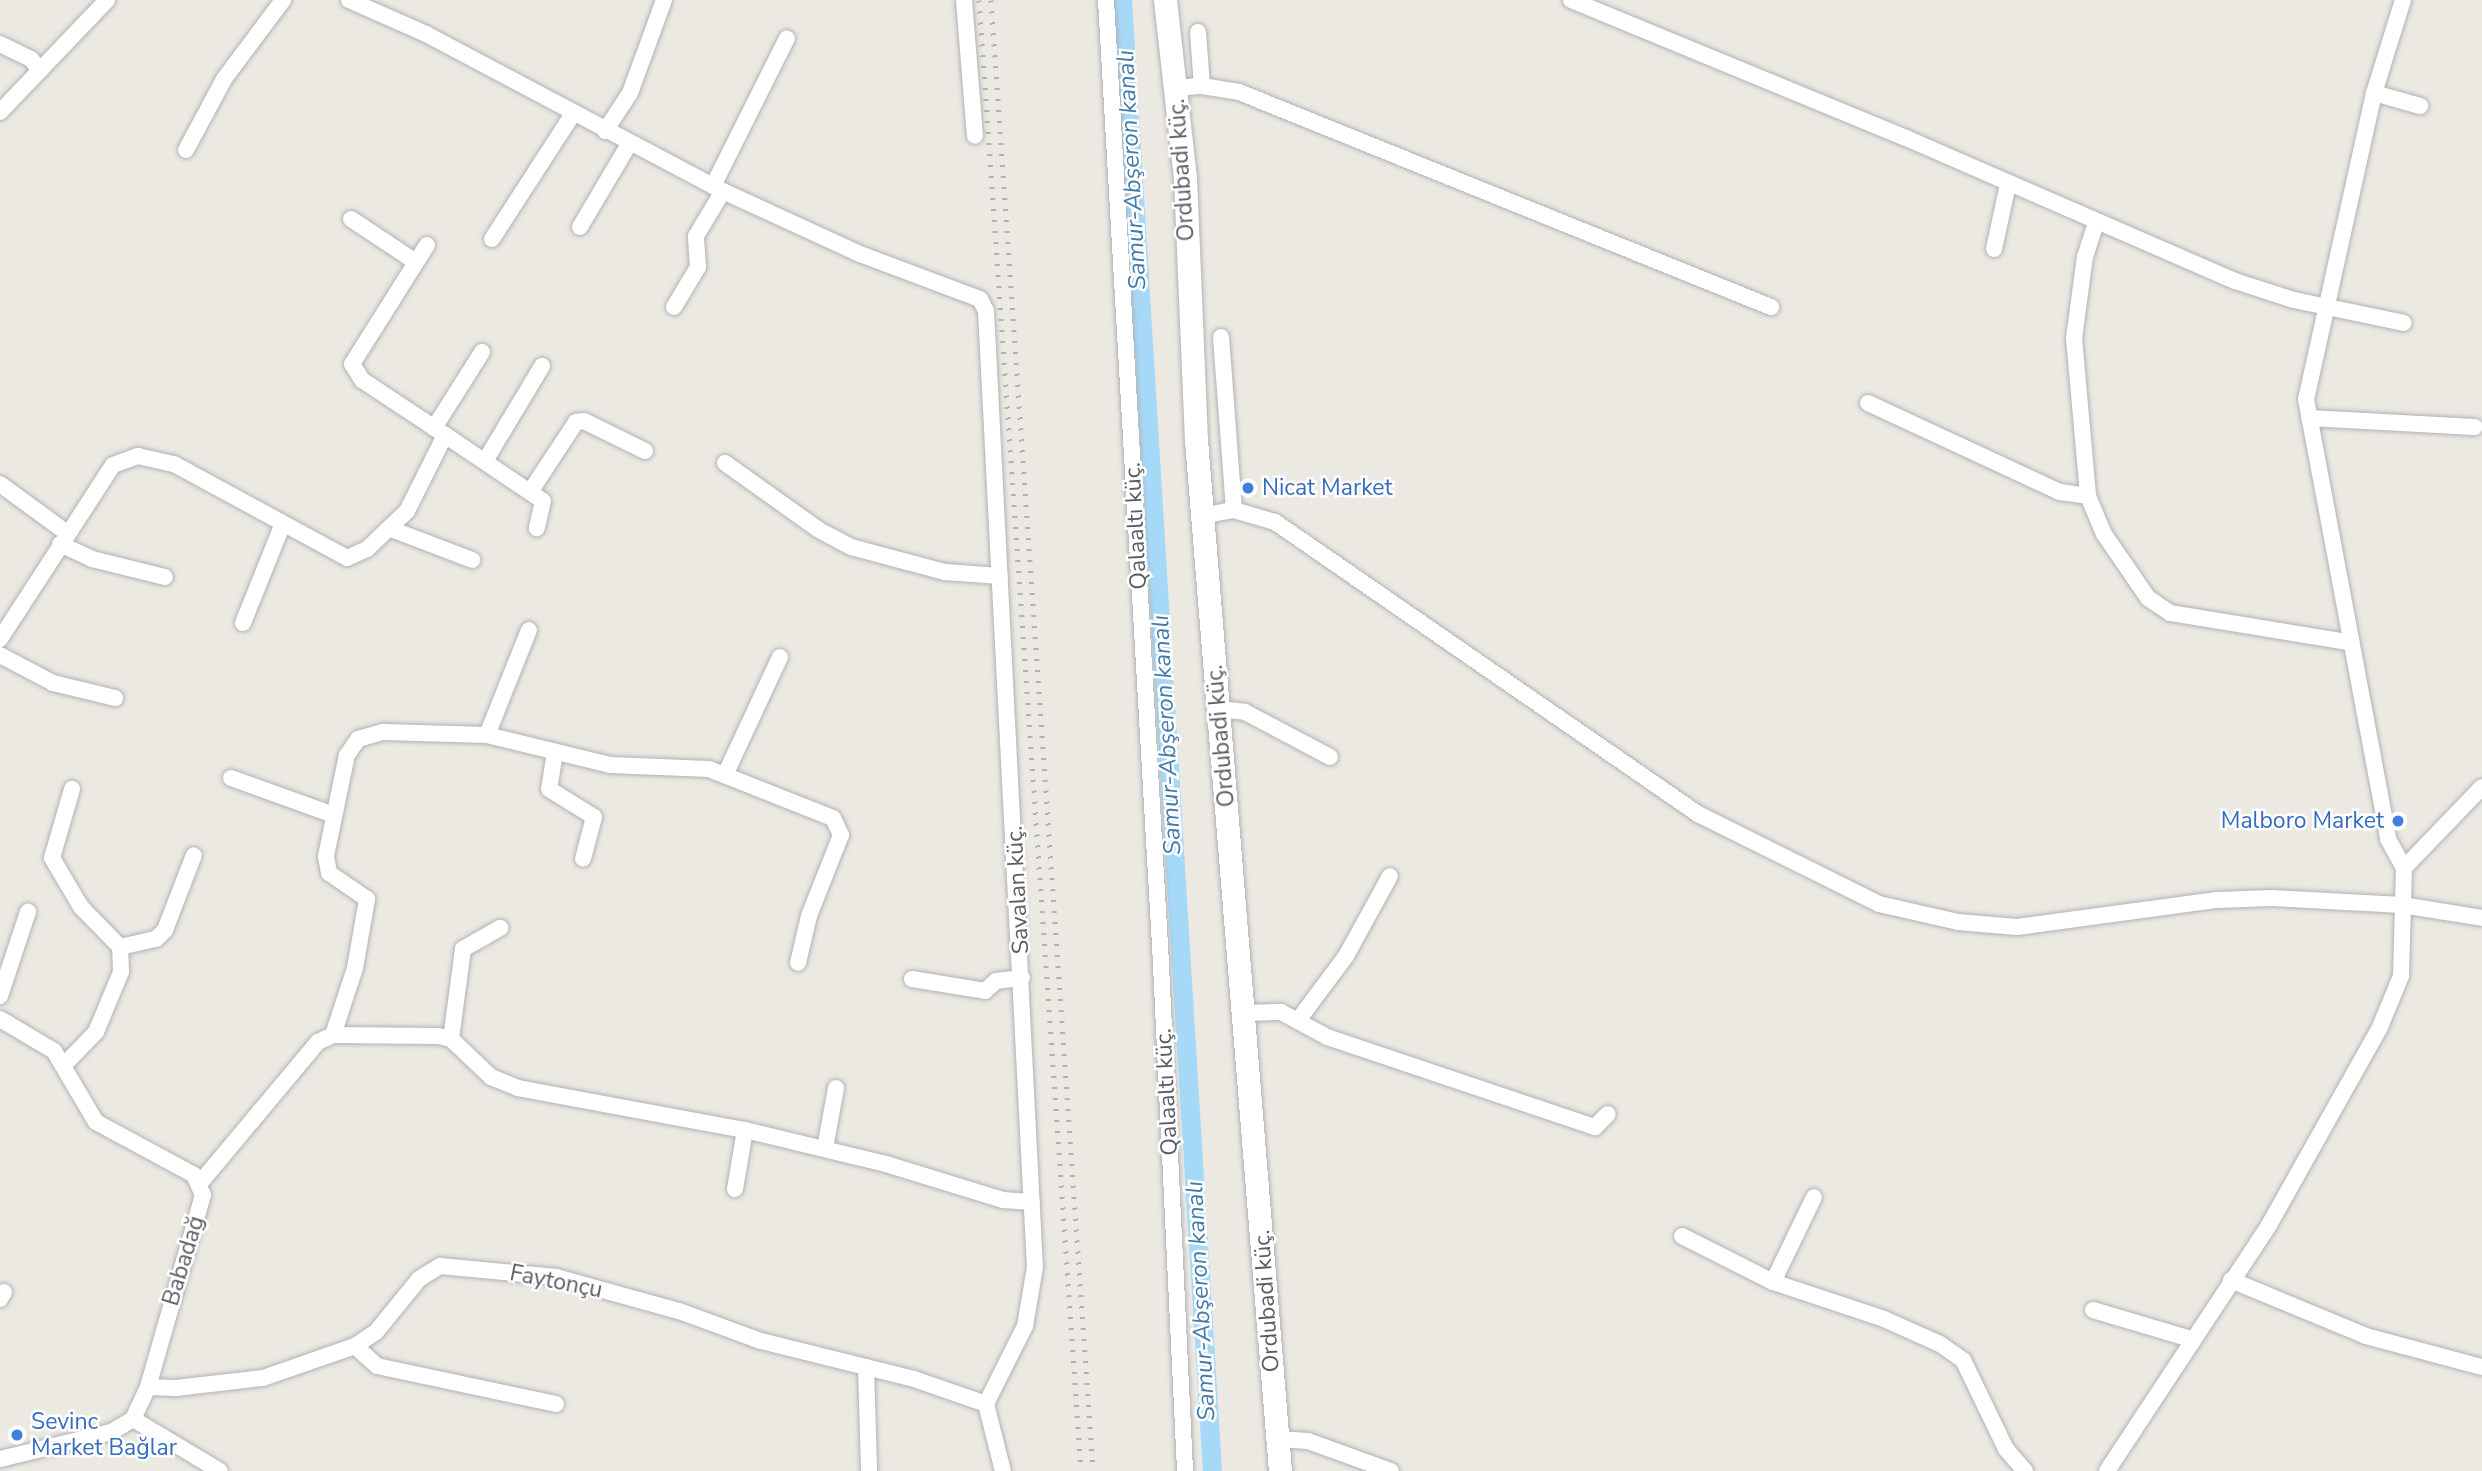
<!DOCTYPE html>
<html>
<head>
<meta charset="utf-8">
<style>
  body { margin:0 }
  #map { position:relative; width:2482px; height:1471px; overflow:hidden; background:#ece9e2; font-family:"Nunito Sans",sans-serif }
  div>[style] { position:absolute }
  .canal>* { height:19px; margin:-9.5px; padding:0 9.5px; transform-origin:9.5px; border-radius:9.5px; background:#a6d9f8 }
  .roads { filter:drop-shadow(0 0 2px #afb3b6) drop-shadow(0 0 2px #afb3b6) }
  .street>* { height:16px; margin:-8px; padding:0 8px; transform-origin:8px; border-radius:8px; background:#fff }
  .secondary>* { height:23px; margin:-11.5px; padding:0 11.5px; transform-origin:11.5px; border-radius:11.5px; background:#fff }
  .rail>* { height:5px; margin-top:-2.5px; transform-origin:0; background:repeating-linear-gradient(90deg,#b0b1b2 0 2px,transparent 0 11px) }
  .dots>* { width:19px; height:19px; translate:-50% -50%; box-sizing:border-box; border:4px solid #fff; border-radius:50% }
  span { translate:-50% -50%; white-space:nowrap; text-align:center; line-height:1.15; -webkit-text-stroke:5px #fff; paint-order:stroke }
  .street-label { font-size:23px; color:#5a5e62 }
  .shop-label { font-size:23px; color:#366cbe }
  .left { translate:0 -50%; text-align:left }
  .right { translate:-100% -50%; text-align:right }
  .water-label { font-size:24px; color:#457ba8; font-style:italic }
</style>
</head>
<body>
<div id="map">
  <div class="canal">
    <div style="left:1122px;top:0;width:1474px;rotate:86.5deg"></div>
  </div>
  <div class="roads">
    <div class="street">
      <div style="left:349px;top:0;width:84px;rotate:23.8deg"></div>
      <div style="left:426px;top:34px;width:336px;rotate:27.9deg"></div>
      <div style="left:723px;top:191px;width:151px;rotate:24.7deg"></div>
      <div style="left:860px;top:254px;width:128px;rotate:20.6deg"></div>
      <div style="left:980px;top:299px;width:13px;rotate:63deg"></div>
      <div style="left:986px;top:311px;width:957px;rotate:87.07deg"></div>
      <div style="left:1035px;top:1267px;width:60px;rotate:99.6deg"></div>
      <div style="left:1025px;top:1326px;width:87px;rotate:116.6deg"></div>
      <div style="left:986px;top:1404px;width:69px;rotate:75.8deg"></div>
      <div style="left:964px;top:0;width:136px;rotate:85.4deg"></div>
      <div style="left:1106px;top:0;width:946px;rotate:86.73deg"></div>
      <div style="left:1160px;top:944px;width:528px;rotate:87.28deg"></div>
      <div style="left:1571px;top:0;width:362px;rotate:22.4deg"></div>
      <div style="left:1906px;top:138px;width:359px;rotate:23.5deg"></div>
      <div style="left:2235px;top:281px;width:62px;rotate:17.9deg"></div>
      <div style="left:2294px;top:300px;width:112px;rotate:11.8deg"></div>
      <div style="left:2403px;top:0;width:97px;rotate:107.3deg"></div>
      <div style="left:2374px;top:93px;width:313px;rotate:102.5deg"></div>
      <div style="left:2306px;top:399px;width:448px;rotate:79.4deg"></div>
      <div style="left:2388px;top:839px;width:33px;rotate:61deg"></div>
      <div style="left:1198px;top:32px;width:54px;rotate:85.8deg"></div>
      <div style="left:0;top:44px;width:34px;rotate:26deg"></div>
      <div style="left:31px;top:59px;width:14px;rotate:51deg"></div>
      <div style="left:1177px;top:88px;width:25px;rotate:-5deg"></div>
      <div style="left:1202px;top:86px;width:37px;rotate:9deg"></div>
      <div style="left:1239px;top:92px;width:574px;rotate:22.01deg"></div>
      <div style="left:2374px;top:93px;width:48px;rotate:15.8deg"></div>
      <div style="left:0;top:112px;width:155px;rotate:-46.3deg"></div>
      <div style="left:605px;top:131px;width:45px;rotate:-56.7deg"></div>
      <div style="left:630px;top:93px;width:99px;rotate:-69.9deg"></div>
      <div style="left:186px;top:150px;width:81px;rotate:-61.8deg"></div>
      <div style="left:224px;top:79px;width:99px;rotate:-53.2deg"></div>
      <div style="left:713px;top:186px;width:165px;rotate:-63.4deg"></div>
      <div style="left:351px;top:219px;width:78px;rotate:33.5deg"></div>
      <div style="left:2096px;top:223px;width:35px;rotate:108deg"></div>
      <div style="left:2085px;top:256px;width:83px;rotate:97.6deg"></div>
      <div style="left:2074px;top:338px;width:159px;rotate:84.9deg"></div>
      <div style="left:2088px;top:496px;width:41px;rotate:67.2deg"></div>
      <div style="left:2104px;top:534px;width:78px;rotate:55.5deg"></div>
      <div style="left:2148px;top:598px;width:27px;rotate:34deg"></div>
      <div style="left:2170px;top:613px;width:180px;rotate:9.3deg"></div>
      <div style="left:580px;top:227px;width:96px;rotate:-59.4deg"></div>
      <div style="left:492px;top:239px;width:149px;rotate:-57.1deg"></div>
      <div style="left:427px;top:245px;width:141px;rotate:122.2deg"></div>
      <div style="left:352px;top:364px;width:19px;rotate:58deg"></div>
      <div style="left:362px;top:380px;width:100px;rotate:33.5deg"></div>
      <div style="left:1994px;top:249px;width:66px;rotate:-77.8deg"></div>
      <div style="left:674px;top:307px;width:47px;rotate:-59deg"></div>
      <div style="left:698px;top:267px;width:31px;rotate:-94deg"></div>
      <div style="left:696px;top:236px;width:52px;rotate:-59deg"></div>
      <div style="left:1221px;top:337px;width:173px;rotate:85.7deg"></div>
      <div style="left:1868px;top:403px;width:212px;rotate:24.9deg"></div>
      <div style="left:2060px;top:492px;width:28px;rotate:8deg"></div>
      <div style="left:2309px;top:418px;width:166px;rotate:3.1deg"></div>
      <div style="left:434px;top:428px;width:90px;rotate:-57.7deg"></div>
      <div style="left:485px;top:461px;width:111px;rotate:-59deg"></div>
      <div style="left:725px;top:463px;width:115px;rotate:35.5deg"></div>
      <div style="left:819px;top:530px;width:36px;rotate:28deg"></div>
      <div style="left:851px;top:547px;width:97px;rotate:14.9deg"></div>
      <div style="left:945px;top:572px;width:55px;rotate:4.2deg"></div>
      <div style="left:0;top:484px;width:83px;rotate:36.2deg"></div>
      <div style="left:530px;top:492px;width:84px;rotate:-56.7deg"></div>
      <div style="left:576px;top:422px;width:8px;rotate:-7deg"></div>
      <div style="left:584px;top:421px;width:68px;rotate:26.2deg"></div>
      <div style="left:1202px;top:516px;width:33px;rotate:-11deg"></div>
      <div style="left:1234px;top:510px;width:43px;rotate:16.3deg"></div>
      <div style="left:1275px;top:522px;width:514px;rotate:34.62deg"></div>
      <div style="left:1698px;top:814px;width:202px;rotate:26.4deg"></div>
      <div style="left:1879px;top:904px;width:81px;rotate:12.8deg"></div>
      <div style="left:1958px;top:922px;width:59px;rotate:4.8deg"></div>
      <div style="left:2017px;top:927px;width:202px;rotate:-7.7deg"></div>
      <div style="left:2217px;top:900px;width:55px;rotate:-2.1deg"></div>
      <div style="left:2272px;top:898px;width:130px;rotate:3.1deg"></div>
      <div style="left:2402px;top:905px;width:81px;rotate:9.2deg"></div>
      <div style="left:391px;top:529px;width:87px;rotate:20.9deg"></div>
      <div style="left:60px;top:544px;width:35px;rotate:25deg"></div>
      <div style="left:92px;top:559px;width:75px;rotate:13.9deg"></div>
      <div style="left:243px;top:623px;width:105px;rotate:-68.1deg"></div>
      <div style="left:0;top:639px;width:207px;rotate:-57deg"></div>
      <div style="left:113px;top:465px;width:27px;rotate:-20deg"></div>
      <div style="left:138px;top:456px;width:37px;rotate:13deg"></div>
      <div style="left:174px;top:464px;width:197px;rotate:28.5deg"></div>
      <div style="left:347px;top:558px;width:22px;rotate:-24deg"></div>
      <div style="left:367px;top:549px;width:55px;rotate:-43.5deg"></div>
      <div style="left:407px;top:511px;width:85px;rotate:-63.4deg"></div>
      <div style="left:445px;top:435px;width:118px;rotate:34deg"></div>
      <div style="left:543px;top:501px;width:28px;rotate:103deg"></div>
      <div style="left:0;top:655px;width:60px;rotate:27.8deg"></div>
      <div style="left:53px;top:683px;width:64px;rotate:13.6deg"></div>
      <div style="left:1218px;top:709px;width:27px;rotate:6deg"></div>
      <div style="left:1245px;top:712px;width:96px;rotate:27.9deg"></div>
      <div style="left:487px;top:735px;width:113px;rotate:-68.2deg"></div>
      <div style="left:555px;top:752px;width:37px;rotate:99deg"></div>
      <div style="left:549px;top:789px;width:53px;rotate:31.9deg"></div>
      <div style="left:594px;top:817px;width:43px;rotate:104.7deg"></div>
      <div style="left:725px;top:775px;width:130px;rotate:-65deg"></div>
      <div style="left:231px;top:778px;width:109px;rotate:19.8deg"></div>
      <div style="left:120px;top:947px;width:37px;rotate:-13deg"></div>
      <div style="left:156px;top:939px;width:13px;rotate:-45deg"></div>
      <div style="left:165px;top:930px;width:80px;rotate:-68.9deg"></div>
      <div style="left:912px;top:979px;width:74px;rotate:9.3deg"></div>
      <div style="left:985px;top:991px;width:15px;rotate:-42deg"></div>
      <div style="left:996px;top:981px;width:26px;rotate:-7deg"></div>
      <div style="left:0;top:996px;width:89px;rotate:-71.6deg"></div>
      <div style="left:1246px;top:1013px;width:35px;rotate:-2deg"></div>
      <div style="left:1281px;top:1012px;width:52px;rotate:28.5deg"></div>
      <div style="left:1327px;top:1037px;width:283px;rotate:18.6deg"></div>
      <div style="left:1595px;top:1127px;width:18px;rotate:-45deg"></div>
      <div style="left:0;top:1019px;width:63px;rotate:30.7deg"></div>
      <div style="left:54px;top:1051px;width:82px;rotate:59.4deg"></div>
      <div style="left:96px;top:1122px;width:111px;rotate:28.4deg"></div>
      <div style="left:194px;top:1175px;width:22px;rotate:66deg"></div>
      <div style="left:203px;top:1195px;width:200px;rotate:106deg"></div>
      <div style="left:148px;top:1387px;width:35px;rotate:115deg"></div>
      <div style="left:133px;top:1419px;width:26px;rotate:149deg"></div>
      <div style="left:111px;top:1432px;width:114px;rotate:166.3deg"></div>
      <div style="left:1299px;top:1019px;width:79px;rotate:-53.3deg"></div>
      <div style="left:1346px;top:956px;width:91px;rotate:-61.2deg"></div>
      <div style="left:333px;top:1035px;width:71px;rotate:-71.8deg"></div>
      <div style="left:355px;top:968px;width:70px;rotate:-80.1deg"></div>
      <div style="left:367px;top:899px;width:46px;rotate:-145.6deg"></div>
      <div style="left:329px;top:873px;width:17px;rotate:-100deg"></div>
      <div style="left:326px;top:856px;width:103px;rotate:-78.3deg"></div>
      <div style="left:347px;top:755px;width:19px;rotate:-55deg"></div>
      <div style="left:358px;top:739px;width:26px;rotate:-16deg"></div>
      <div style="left:383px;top:732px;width:104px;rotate:1.7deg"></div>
      <div style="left:487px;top:735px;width:127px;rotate:13.7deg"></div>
      <div style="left:610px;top:765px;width:99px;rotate:2.3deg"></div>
      <div style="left:709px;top:769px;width:133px;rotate:21.6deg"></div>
      <div style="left:833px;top:818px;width:19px;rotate:65deg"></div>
      <div style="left:841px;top:835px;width:87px;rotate:111.6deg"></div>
      <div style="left:809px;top:916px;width:48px;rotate:103.2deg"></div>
      <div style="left:451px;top:1039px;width:91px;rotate:-82.4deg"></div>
      <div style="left:463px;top:949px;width:43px;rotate:-29.6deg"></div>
      <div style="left:64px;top:1065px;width:46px;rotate:-45.9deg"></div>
      <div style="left:96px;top:1032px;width:65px;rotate:-67.4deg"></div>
      <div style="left:121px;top:972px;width:25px;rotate:-92deg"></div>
      <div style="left:120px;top:947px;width:56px;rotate:-134.3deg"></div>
      <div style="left:81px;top:907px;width:57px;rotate:-120.6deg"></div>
      <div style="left:52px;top:858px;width:72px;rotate:-73.8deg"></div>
      <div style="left:825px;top:1148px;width:61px;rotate:-79.6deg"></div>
      <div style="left:200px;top:1183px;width:184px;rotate:-50.1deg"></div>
      <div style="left:318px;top:1042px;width:17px;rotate:-25deg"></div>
      <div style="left:333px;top:1035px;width:105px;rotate:0.5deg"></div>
      <div style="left:438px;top:1036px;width:13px;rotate:13deg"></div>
      <div style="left:451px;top:1039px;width:55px;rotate:43.5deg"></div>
      <div style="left:491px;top:1077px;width:29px;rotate:22deg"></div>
      <div style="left:518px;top:1088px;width:231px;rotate:10.5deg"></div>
      <div style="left:745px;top:1130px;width:145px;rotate:13.6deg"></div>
      <div style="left:886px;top:1164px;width:122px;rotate:17.1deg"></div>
      <div style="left:1003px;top:1200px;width:29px;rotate:4deg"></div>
      <div style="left:735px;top:1189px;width:60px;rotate:-80.4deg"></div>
      <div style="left:1682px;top:1236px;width:102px;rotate:26.8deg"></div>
      <div style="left:1773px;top:1282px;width:117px;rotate:18.4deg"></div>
      <div style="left:1884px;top:1319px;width:61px;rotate:24.1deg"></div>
      <div style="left:1940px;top:1344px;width:28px;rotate:35deg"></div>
      <div style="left:1963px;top:1360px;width:99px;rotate:64.2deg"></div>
      <div style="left:2006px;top:1449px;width:29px;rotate:49deg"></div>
      <div style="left:2231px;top:1280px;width:146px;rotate:22.5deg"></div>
      <div style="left:2366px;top:1336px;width:120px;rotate:15deg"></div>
      <div style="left:1773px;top:1282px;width:94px;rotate:-64.2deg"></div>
      <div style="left:0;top:1299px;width:8px;rotate:-60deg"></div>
      <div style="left:2093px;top:1310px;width:102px;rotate:16.5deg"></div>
      <div style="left:355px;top:1346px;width:30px;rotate:42deg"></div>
      <div style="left:377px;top:1366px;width:183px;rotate:12deg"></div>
      <div style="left:866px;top:1367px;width:104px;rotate:88.3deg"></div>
      <div style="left:148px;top:1387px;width:28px;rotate:2deg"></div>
      <div style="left:176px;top:1388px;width:88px;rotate:-6.6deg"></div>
      <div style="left:263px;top:1378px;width:97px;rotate:-19.2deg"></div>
      <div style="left:355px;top:1346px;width:25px;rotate:-34deg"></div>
      <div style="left:376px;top:1332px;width:68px;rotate:-50.9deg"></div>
      <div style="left:419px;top:1279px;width:25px;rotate:-32deg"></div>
      <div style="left:440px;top:1266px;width:117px;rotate:5.4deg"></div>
      <div style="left:556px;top:1277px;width:128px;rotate:15.5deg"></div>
      <div style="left:679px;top:1311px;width:87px;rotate:20.1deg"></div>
      <div style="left:761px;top:1341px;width:158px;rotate:13.9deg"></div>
      <div style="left:914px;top:1379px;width:76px;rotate:19.1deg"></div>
      <div style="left:133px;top:1419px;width:101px;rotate:30.9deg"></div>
      <div style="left:1278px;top:1439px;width:30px;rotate:4deg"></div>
      <div style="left:1308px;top:1441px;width:88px;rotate:19.9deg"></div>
      <div style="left:2107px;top:1471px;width:295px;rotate:-56.6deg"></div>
      <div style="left:2269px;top:1225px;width:227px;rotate:-60.7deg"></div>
      <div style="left:2380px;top:1027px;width:55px;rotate:-67.6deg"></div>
      <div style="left:2401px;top:976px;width:108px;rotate:-88.4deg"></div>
      <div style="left:2404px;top:868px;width:112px;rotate:-46.1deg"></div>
    </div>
    <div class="secondary">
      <div style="left:1165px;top:0;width:179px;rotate:83.6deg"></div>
      <div style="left:1185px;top:178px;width:262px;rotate:87.6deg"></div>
      <div style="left:1196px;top:440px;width:1034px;rotate:85.34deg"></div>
    </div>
  </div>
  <div class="rail">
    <div style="left:979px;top:0;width:1475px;rotate:86.03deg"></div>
    <div style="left:991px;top:0;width:1475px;rotate:86.03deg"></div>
  </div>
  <div class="dots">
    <div style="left:1248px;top:488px;background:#3f7fe0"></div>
    <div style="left:2398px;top:821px;background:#3f7fe0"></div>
    <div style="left:17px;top:1435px;background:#3f7fe0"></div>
  </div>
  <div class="street-label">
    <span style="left:1182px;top:170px;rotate:-94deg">Ordubadi küç.</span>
    <span style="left:1136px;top:526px;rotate:-93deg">Qalaaltı küç.</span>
    <span style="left:1221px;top:736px;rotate:-95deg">Ordubadi küç.</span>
    <span style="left:1018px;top:890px;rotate:-93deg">Savalan küç.</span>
    <span style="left:1167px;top:1092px;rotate:-93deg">Qalaaltı küç.</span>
    <span style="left:184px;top:1261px;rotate:-73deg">Babadağ</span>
    <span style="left:556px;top:1282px;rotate:11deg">Faytonçu</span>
    <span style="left:1267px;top:1301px;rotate:-94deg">Ordubadi küç.</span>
  </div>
  <div class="shop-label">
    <span class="left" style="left:1262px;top:488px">Nicat Market</span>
    <span class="right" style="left:2384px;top:821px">Malboro Market</span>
    <span class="left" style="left:31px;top:1435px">Sevinc<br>Market Bağlar</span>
  </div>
  <div class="water-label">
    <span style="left:1132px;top:170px;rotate:-93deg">Samur-Abşeron kanalı</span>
    <span style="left:1167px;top:735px;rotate:-93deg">Samur-Abşeron kanalı</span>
    <span style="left:1201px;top:1301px;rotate:-93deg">Samur-Abşeron kanalı</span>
  </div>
</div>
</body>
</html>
